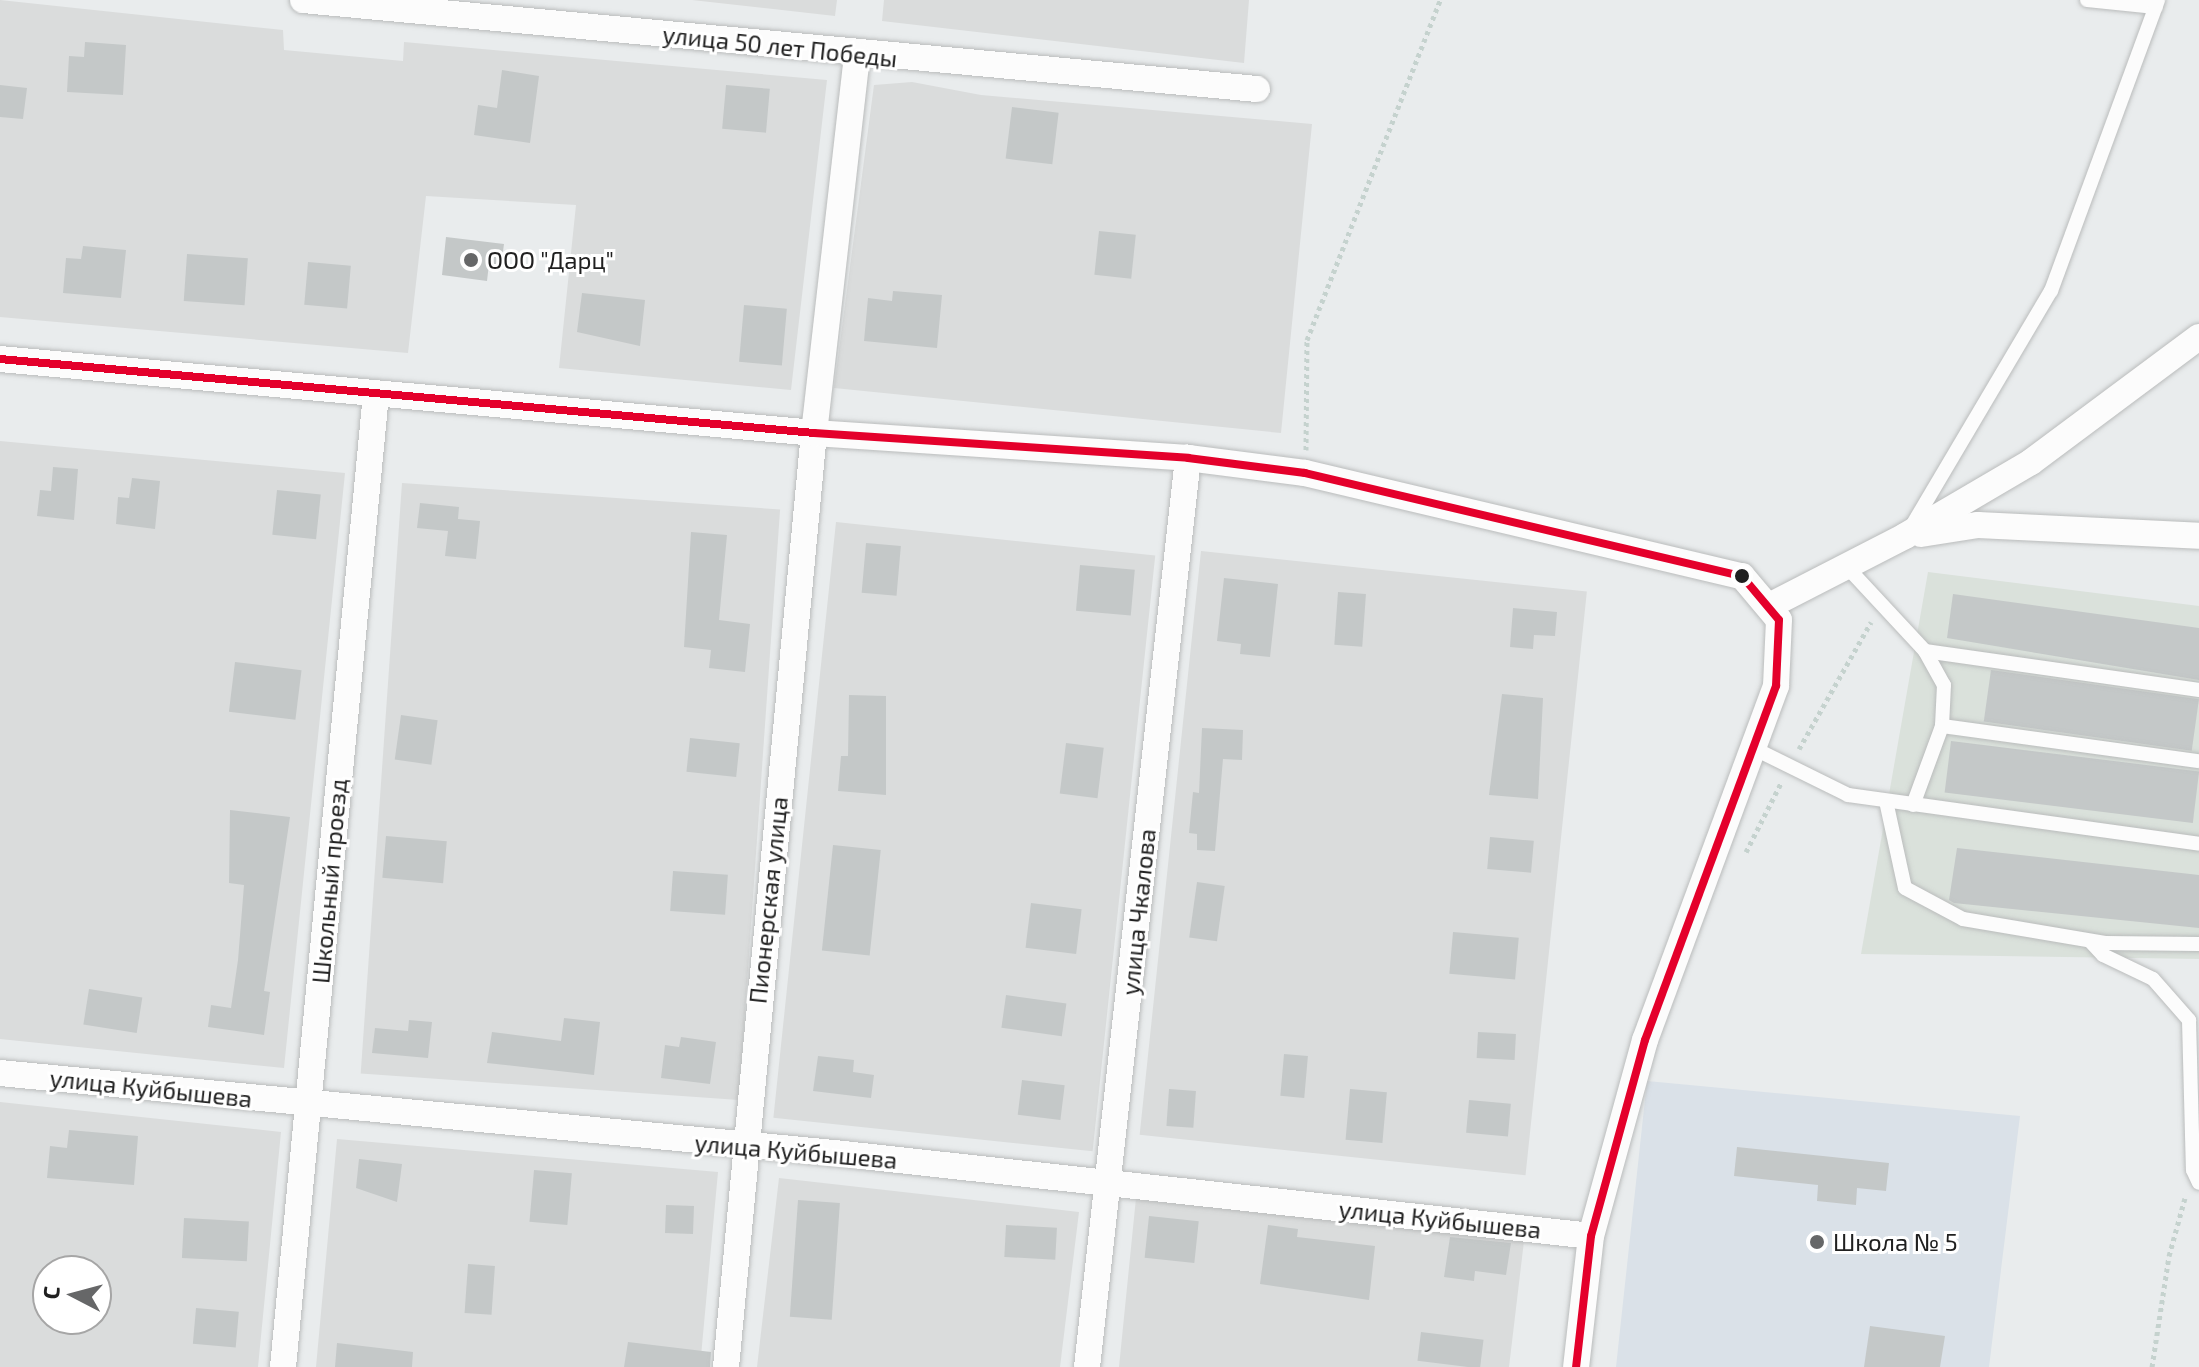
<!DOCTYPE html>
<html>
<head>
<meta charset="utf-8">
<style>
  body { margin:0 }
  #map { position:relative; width:2199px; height:1367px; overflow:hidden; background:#e9eced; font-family:"Exo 2",sans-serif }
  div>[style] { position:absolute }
  .residential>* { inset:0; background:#dadcdc; transform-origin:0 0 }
  .industrial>* { inset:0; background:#dae1db }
  .education>* { inset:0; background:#dae1e8 }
  .building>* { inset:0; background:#c4c8c8; transform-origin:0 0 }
  .path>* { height:5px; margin-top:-2.5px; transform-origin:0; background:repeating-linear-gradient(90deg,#c5d2ce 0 4px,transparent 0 8px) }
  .roads { filter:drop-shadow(0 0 2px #babcbc) drop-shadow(0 0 2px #babcbc) }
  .service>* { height:14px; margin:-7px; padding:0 7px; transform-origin:7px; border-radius:7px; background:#fcfcfc }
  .minor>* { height:26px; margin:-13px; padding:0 13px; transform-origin:13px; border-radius:13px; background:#fcfcfc }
  .bus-1>* { height:8px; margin:-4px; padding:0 4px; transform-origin:4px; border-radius:4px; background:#e4002b }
  .dots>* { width:22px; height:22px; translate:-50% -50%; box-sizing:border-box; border:4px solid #fff; border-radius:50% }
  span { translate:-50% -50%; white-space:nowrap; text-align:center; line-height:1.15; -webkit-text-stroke:6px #fff; paint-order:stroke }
  .street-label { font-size:24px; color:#202020 }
  .poi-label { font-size:24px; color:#202020 }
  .left { translate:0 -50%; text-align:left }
  .north { position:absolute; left:32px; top:1255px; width:80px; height:80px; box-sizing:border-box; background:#fff; border:2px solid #a6a6a6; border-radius:50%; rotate:276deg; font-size:22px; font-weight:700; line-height:32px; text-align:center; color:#202020 }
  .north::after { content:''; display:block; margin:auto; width:28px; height:36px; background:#666768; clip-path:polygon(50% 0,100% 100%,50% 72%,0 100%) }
</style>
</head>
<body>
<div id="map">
  <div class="residential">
    <div style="clip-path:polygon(0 0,283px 30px,284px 50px,403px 61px,404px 42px,827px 80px,791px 390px,559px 368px,576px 205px,426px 196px,408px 353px,0 317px)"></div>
    <div style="clip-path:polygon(692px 0,837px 0,835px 16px)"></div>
    <div style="clip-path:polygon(884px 0,1249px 0,1244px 63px,882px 21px)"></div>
    <div style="clip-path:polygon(912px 82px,981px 95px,1312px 124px,1281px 433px,834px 388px,874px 85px)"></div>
    <div style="clip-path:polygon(0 441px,345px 473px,284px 1068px,0 1039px)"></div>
    <div style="left:402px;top:483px;width:379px;height:592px;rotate:4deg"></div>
    <div style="left:836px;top:522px;width:321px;height:599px;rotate:6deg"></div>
    <div style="left:1201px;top:551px;width:388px;height:587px;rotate:6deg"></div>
    <div style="clip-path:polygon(evenodd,0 1102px,281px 1132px,258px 1367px,0 1367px,0 1102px,48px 1271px,96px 1271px,96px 1319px,48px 1319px,48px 1271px)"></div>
    <div style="clip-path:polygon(337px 1139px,718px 1172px,700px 1367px,316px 1367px)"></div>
    <div style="clip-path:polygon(779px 1178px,1079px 1212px,1060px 1367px,757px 1367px)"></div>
    <div style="clip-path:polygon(1136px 1198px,1524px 1241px,1509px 1367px,1119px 1367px)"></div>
  </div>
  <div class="industrial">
    <div style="clip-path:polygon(1928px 572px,2199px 606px,2199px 959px,1861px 954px)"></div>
  </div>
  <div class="education">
    <div style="clip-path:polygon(1647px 1081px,2020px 1116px,1989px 1367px,1616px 1367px)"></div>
  </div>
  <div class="building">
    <div style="clip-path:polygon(85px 42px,126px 45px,123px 95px,67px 92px,69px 56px,84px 57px)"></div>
    <div style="clip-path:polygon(502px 70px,539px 76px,530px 143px,474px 135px,478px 105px,497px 108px)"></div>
    <div style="clip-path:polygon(0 85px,27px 88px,23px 119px,0 117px)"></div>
    <div style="left:726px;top:85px;width:44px;height:44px;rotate:5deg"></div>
    <div style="left:1012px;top:107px;width:47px;height:52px;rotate:7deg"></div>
    <div style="left:1099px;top:231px;width:37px;height:44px;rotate:6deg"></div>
    <div style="clip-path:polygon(446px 237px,504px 244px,501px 266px,489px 264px,487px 281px,442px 275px)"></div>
    <div style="clip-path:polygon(83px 246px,126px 250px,121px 298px,63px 293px,66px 258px,81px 259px)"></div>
    <div style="left:187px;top:254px;width:61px;height:47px;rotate:4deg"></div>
    <div style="left:308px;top:262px;width:43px;height:43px;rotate:5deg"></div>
    <div style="clip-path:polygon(893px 291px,942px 295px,937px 348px,864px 341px,868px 298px,892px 301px)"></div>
    <div style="clip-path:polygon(582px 293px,645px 300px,640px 346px,577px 332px)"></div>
    <div style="left:744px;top:305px;width:43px;height:57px;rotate:5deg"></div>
    <div style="clip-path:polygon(53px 467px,78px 469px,74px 520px,37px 516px,40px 490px,51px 491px)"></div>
    <div style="clip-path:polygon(132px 478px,160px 481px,155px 529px,116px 524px,118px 497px,129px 498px)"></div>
    <div style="left:277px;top:490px;width:44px;height:45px;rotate:6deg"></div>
    <div style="clip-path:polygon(420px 503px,459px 507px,458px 519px,480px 521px,476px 559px,445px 556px,448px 531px,417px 528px)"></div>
    <div style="clip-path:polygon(691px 532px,727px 535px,719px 620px,750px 624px,745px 672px,709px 668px,711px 650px,684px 647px)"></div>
    <div style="left:866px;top:543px;width:35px;height:50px;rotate:5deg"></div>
    <div style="left:1080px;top:565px;width:55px;height:46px;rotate:5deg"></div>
    <div style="clip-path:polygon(1224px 578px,1278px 584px,1270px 657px,1240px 654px,1241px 644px,1217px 641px)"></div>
    <div style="left:1338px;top:592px;width:28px;height:53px;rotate:4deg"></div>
    <div style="clip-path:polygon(1953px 594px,2199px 628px,2199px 680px,1947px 638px)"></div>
    <div style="clip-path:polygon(1513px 608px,1557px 612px,1555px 636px,1534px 635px,1533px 649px,1510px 647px)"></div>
    <div style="left:235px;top:662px;width:67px;height:50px;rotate:7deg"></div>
    <div style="left:1991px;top:670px;width:210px;height:52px;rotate:8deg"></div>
    <div style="clip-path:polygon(1502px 694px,1543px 698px,1538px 799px,1489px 795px)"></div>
    <div style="clip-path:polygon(849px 695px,886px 696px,886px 795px,838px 791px,841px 756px,848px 756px)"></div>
    <div style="left:401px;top:715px;width:37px;height:45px;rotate:8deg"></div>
    <div style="clip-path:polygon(1202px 728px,1243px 730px,1242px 760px,1223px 759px,1215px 851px,1197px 850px,1197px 834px,1189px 833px,1193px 792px,1199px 793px)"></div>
    <div style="left:690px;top:738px;width:50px;height:34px;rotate:6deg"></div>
    <div style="left:1951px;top:741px;width:250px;height:52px;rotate:7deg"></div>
    <div style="left:1066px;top:743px;width:38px;height:51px;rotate:7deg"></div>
    <div style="clip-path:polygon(230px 810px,290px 817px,264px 991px,270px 992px,264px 1035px,208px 1027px,211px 1005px,231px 1008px,238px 960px,244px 885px,229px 883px)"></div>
    <div style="left:386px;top:836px;width:61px;height:42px;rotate:5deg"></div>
    <div style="left:1490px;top:837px;width:44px;height:32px;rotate:5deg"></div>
    <div style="left:833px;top:845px;width:48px;height:106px;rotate:6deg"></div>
    <div style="clip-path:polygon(1957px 848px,2199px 875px,2199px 928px,1954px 903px,1949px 900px)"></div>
    <div style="left:673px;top:871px;width:55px;height:40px;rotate:4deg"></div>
    <div style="left:1197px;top:882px;width:28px;height:56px;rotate:8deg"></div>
    <div style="left:1031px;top:903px;width:51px;height:45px;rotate:7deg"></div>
    <div style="left:1453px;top:932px;width:66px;height:42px;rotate:5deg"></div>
    <div style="left:89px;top:989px;width:54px;height:36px;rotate:9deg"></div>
    <div style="left:1006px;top:995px;width:61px;height:33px;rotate:8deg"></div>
    <div style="clip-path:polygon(564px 1018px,600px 1022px,594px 1075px,487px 1063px,492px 1032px,561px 1041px)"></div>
    <div style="clip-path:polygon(409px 1020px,432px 1022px,428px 1058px,372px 1053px,375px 1028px,408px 1031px)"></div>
    <div style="left:1478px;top:1032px;width:38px;height:26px;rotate:3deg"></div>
    <div style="clip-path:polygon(681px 1037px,716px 1042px,710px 1084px,661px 1078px,665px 1045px,679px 1047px)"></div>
    <div style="left:1284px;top:1054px;width:24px;height:42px;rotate:5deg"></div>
    <div style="clip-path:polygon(818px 1056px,854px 1060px,853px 1072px,874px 1075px,871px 1098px,813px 1091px)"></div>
    <div style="left:1022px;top:1080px;width:43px;height:35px;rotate:7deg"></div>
    <div style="left:1169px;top:1089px;width:27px;height:37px;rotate:4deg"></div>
    <div style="left:1350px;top:1089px;width:37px;height:51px;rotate:5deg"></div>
    <div style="left:1469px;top:1100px;width:42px;height:33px;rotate:5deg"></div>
    <div style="clip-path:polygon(69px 1130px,138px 1136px,134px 1185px,47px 1178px,50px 1146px,67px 1148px)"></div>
    <div style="clip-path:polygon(1737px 1147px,1889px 1163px,1886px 1191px,1857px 1188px,1856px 1205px,1817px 1201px,1818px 1185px,1734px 1176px)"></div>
    <div style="clip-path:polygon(359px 1159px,402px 1164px,397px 1202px,356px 1188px)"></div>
    <div style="left:534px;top:1170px;width:38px;height:52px;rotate:5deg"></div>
    <div style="left:798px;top:1200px;width:42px;height:117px;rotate:4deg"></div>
    <div style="left:666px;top:1205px;width:28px;height:28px;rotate:2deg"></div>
    <div style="left:1149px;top:1216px;width:50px;height:42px;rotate:6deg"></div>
    <div style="left:184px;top:1218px;width:65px;height:40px;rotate:3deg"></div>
    <div style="left:1006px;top:1225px;width:51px;height:32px;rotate:3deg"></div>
    <div style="clip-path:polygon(1268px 1225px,1298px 1229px,1297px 1237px,1375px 1246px,1369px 1300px,1260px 1284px)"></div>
    <div style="clip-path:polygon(1450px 1237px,1511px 1243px,1506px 1275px,1475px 1271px,1474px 1281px,1444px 1277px)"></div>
    <div style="left:468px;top:1264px;width:27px;height:49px;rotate:4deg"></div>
    <div style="left:196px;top:1308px;width:43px;height:36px;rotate:5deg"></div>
    <div style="clip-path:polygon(1870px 1326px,1945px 1336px,1940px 1367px,1864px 1367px)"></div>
    <div style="left:1421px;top:1332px;width:63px;height:29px;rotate:7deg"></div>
    <div style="clip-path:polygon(628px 1342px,711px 1352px,710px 1367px,624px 1367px)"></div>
    <div style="clip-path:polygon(337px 1343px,413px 1352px,412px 1367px,335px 1367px)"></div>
  </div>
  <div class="path">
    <div style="left:1306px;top:450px;width:110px;rotate:-89.5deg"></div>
    <div style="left:1307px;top:340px;width:365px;rotate:-68.6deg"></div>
    <div style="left:1799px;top:749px;width:146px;rotate:-60.4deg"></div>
    <div style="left:1746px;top:852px;width:77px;rotate:-63.1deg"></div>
    <div style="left:2152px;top:1367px;width:112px;rotate:-81.3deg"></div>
    <div style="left:2169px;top:1256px;width:60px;rotate:-74.6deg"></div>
  </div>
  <div class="roads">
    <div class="service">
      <div style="left:2087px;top:0;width:69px;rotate:5.8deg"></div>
      <div style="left:1910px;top:529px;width:277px;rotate:-59.4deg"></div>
      <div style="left:2051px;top:291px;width:310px;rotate:-69.8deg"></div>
      <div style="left:1847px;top:567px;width:115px;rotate:47.1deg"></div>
      <div style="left:1925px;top:651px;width:277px;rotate:8.1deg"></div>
      <div style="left:1925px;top:651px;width:39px;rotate:61deg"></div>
      <div style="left:1944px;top:685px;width:41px;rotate:92.8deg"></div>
      <div style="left:1753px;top:748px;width:106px;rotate:26.3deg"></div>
      <div style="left:1848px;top:795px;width:354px;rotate:7.9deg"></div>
      <div style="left:1886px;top:801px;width:89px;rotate:77.7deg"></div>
      <div style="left:1905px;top:888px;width:66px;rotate:28.1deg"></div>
      <div style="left:1963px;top:919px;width:144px;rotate:9.6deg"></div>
      <div style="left:2105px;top:943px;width:94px;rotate:0.6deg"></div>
      <div style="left:1913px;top:805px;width:84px;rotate:-69.8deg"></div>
      <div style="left:1942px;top:726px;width:259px;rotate:7.8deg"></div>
      <div style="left:2090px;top:941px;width:19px;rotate:47deg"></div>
      <div style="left:2103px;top:955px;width:55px;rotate:25.6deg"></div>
      <div style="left:2153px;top:979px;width:55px;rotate:48.7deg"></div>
      <div style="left:2189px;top:1020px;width:150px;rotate:88.5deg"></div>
      <div style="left:2193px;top:1170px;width:14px;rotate:65deg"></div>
    </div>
    <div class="minor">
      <div style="left:303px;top:0;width:958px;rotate:5.33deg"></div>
      <div style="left:0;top:359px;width:817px;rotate:5.19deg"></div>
      <div style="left:814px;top:433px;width:375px;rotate:3.8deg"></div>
      <div style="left:1188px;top:458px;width:118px;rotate:7.3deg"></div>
      <div style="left:1305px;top:473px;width:449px;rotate:13.3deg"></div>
      <div style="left:1742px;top:576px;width:57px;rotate:49.9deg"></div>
      <div style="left:1779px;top:620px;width:66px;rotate:92.6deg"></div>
      <div style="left:1776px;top:686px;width:377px;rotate:110.3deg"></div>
      <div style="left:1645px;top:1040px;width:203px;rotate:105.4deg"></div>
      <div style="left:1591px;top:1236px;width:132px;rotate:96.5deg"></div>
      <div style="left:1921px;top:534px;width:58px;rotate:-9deg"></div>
      <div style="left:1978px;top:525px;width:221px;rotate:2.8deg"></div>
      <div style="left:1771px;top:605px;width:151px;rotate:-27.2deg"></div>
      <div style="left:1905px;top:536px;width:146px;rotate:-30.4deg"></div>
      <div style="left:2031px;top:462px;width:209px;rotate:-36.7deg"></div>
      <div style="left:0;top:1073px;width:848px;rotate:5.48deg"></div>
      <div style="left:844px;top:1154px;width:751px;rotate:6.26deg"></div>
      <div style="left:283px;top:1367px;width:977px;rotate:-84.54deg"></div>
      <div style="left:726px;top:1367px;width:938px;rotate:-84.62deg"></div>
      <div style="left:814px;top:433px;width:380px;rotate:-83.5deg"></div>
      <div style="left:1087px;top:1367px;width:915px;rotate:-83.66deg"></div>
    </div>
  </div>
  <div class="bus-1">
    <div style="left:0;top:359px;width:817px;rotate:5.19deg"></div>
    <div style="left:814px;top:433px;width:375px;rotate:3.8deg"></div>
    <div style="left:1188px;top:458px;width:118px;rotate:7.3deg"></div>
    <div style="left:1305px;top:473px;width:449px;rotate:13.3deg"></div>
    <div style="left:1742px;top:576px;width:57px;rotate:49.9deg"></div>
    <div style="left:1779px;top:620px;width:66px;rotate:92.6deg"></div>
    <div style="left:1776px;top:686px;width:377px;rotate:110.3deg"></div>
    <div style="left:1645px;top:1040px;width:203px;rotate:105.4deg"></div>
    <div style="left:1591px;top:1236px;width:132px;rotate:96.5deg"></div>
  </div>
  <div class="dots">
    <div style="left:471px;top:260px;background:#666768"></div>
    <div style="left:1742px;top:576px;background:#202020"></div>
    <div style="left:1817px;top:1242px;background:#666768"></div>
  </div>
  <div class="street-label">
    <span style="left:780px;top:46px;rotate:6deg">улица 50 лет Победы</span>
    <span style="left:329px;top:881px;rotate:-85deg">Школьный проезд</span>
    <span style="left:768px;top:900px;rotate:-84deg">Пионерская улица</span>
    <span style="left:1138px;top:912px;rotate:-84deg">улица Чкалова</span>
    <span style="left:151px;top:1088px;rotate:6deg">улица Куйбышева</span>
    <span style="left:796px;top:1151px;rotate:5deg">улица Куйбышева</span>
    <span style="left:1440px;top:1219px;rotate:6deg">улица Куйбышева</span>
  </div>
  <div class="poi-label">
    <span class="left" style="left:487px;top:260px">ООО "Дарц"</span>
    <span class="left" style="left:1833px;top:1242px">Школа № 5</span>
  </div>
  <div class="north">С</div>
</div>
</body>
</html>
